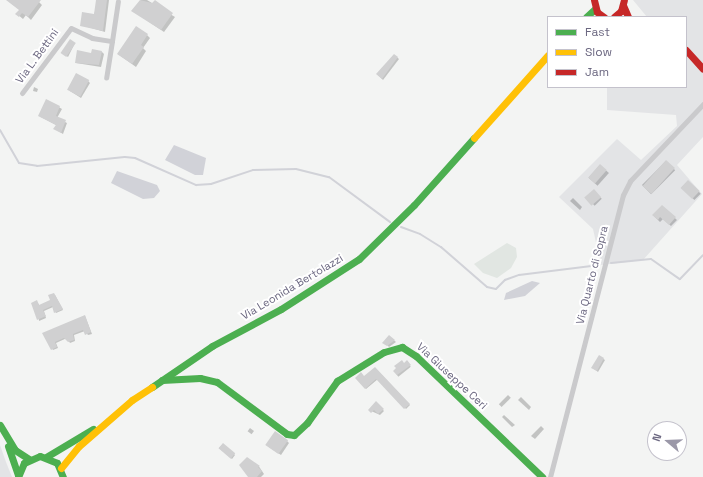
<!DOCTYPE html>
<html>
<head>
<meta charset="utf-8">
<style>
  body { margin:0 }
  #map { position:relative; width:703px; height:477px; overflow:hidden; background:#f3f4f3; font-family:"Space Grotesk",sans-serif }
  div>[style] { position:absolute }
  .built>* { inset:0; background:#e3e4e6 }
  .green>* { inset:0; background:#e1e6e2 }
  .water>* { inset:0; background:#d1d2d8 }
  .shadow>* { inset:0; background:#0003; transform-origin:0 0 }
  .stream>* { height:2px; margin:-1px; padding:0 1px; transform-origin:1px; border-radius:1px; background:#d1d2d8 }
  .building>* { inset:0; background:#d0d0d1; transform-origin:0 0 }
  .street>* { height:5px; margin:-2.5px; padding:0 2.5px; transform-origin:2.5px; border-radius:2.5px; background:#cacacc }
  .fast>* { height:7px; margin:-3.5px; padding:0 3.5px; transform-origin:3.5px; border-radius:3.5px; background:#4caf50 }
  .slow>* { height:7px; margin:-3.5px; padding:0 3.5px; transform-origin:3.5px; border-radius:3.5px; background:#ffc107 }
  .jam>* { height:7px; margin:-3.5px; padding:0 3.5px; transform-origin:3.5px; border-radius:3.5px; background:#c62828 }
  span { translate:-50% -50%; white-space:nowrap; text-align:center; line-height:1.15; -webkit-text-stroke:4px #fff; paint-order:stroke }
  .street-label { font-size:11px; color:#6b6780 }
  .legend { position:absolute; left:547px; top:16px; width:140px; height:72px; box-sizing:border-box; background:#fff; border:1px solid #c4c2cc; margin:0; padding:5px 7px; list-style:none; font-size:12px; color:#6b6780 }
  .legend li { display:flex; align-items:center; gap:8px; height:20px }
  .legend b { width:20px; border:1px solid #c4c2cc }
  .north { position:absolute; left:647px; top:421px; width:40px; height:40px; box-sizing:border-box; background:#fff; border:1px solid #c4c2cc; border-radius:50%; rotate:289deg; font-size:11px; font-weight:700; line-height:16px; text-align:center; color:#6b6780 }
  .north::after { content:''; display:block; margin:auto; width:14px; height:18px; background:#9b98a8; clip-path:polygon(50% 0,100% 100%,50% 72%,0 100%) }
</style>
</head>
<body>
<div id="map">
  <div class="built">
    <div style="clip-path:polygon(633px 0,703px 0,703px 137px,677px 165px,702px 194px,643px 260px,601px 265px,593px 229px,559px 197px,617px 139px,641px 160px,677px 126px,676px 115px,607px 110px,607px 87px,686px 87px,686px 17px,647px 17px)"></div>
    <div style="clip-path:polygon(0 445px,6px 462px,12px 477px,0 477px)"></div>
  </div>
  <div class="green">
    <div style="clip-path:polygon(507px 243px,516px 248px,517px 257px,511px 268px,497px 278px,483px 273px,474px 264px)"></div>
  </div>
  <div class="water">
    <div style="clip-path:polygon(174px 145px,206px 158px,203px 175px,195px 175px,165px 160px)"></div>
    <div style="clip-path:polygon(117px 171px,157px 185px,160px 191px,154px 198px,143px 199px,111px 183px)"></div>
    <div style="clip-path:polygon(532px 281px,540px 283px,525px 296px,504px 300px,506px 293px)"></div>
  </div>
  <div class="shadow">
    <div style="clip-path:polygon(7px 0,37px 0,42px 5px,31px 20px,26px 15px,23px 19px,17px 14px,20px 10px)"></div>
    <div style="clip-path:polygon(98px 0,109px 0,105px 32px,81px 25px,94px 15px)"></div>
    <div style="clip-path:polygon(141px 0,147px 0,175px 17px,164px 32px,133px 11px)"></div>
    <div style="clip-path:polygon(147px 35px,150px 38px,143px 48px,146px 51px,136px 67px,118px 54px)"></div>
    <div style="clip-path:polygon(75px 43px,68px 57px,64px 54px)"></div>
    <div style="clip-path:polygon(102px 52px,104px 54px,101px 67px,76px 63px,92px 54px)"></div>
    <div style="clip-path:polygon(394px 55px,399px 59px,383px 80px,377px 74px)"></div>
    <div style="clip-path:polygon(88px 81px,90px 83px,81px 98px,70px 91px)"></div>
    <div style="clip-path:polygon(34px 87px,38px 89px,37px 92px,33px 91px)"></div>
    <div style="clip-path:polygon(47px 100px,62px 109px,57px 118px,67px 123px,63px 134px,55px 129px,56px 125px,41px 117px)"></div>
    <div style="left:666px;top:161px;width:13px;height:34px;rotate:45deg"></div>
    <div style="left:600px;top:165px;width:12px;height:17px;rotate:42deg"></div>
    <div style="left:688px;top:181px;width:18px;height:9px;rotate:45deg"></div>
    <div style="left:594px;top:191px;width:11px;height:10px;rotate:45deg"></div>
    <div style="clip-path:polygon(573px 198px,582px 207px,580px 210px,570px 201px)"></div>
    <div style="clip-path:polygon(662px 206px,677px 220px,671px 226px,663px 219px,660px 222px,653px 215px)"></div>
    <div style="clip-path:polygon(55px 295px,63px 310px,56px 313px,53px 307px,44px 311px,46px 318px,39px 321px,37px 302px,40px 306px,52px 301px)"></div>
    <div style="clip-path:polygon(85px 316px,92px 334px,88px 335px,85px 331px,74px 335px,75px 341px,70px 343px,67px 338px,56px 343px,58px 348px,53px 350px,44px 334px)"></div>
    <div style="clip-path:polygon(389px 336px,396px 342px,389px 347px,384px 342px)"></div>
    <div style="clip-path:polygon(600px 357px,605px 360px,598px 372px,594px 369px)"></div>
    <div style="left:407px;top:362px;width:6px;height:16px;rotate:51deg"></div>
    <div style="clip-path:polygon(375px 368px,410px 405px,406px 409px,378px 379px,366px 389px,357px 378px,364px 377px)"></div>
    <div style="left:508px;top:395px;width:4px;height:13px;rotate:45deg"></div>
    <div style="clip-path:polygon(521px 397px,531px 407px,529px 410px,518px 400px)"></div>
    <div style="clip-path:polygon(376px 403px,384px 411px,380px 415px,369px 410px)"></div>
    <div style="clip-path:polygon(504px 415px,515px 425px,512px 427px,502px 417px)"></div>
    <div style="clip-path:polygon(541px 426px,544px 429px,535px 439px,531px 436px)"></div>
    <div style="left:250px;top:428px;width:5px;height:4px;rotate:37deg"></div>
    <div style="clip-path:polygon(287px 441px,289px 443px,281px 455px,269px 447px)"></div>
    <div style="clip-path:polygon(223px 444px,235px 455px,232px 459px,219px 448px)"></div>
    <div style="clip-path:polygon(258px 465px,264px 474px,261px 477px,250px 477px)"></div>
  </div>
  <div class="stream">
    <div style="left:0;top:130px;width:38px;rotate:60deg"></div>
    <div style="left:19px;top:163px;width:18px;rotate:9deg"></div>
    <div style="left:37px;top:166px;width:88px;rotate:-5.8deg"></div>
    <div style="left:125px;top:157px;width:10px;rotate:6deg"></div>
    <div style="left:135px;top:158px;width:67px;rotate:23.9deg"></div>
    <div style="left:196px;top:185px;width:15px;rotate:-4deg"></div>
    <div style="left:211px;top:184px;width:44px;rotate:-18.4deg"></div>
    <div style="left:253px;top:170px;width:43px;rotate:-1.3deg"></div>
    <div style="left:296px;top:169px;width:34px;rotate:14deg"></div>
    <div style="left:329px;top:177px;width:76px;rotate:36.4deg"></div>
    <div style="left:401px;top:227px;width:20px;rotate:20deg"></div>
    <div style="left:420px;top:234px;width:25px;rotate:32deg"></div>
    <div style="left:441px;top:247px;width:61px;rotate:41deg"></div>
    <div style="left:487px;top:287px;width:9px;rotate:13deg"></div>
    <div style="left:496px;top:289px;width:13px;rotate:-45deg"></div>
    <div style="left:505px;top:280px;width:15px;rotate:-20deg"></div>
    <div style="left:519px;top:275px;width:81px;rotate:-7.1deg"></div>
    <div style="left:611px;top:263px;width:40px;rotate:-5.7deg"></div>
    <div style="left:651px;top:259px;width:35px;rotate:35deg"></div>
    <div style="left:680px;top:279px;width:33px;rotate:-46deg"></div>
  </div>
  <div class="building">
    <div style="clip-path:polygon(6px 0,41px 0,28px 17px,22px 13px,19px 17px,15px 14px,19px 10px)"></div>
    <div style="clip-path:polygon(96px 0,107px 0,103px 31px,80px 26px,82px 12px,94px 14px)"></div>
    <div style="clip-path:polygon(140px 0,152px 3px,155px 0,173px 13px,161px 30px,131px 11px)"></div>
    <div style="clip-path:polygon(136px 26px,148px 34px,141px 45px,144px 47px,132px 64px,117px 54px)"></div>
    <div style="left:70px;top:39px;width:7px;height:17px;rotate:34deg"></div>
    <div style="clip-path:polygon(92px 49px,102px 51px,99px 65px,75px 63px,77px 50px,91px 53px)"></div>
    <div style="clip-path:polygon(394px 54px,398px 57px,382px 79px,376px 74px)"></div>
    <div style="left:76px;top:73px;width:15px;height:19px;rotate:28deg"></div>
    <div style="clip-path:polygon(46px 99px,60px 106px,56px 116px,66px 120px,61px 133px,53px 129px,56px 125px,38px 116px)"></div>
    <div style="left:666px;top:160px;width:12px;height:35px;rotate:42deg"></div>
    <div style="left:600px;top:164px;width:9px;height:18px;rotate:41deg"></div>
    <div style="left:688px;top:180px;width:16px;height:11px;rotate:43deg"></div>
    <div style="left:594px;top:189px;width:11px;height:13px;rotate:49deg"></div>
    <div style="clip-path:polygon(662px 205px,676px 217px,669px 225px,660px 217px,658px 220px,652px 215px)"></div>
    <div style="clip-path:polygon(54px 293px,63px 309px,54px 313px,52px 306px,43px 310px,46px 316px,37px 320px,31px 303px,37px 300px,39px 305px,50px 300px,48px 295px)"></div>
    <div style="clip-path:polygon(85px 315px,91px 332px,85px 335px,83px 330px,73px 334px,74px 340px,68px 342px,64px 338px,55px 342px,57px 347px,51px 350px,42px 333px)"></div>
    <div style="clip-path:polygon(389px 335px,395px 340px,387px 346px,382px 343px)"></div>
    <div style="clip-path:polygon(599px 355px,604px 358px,597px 371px,591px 368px)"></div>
    <div style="clip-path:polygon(402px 360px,404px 363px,407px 360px,411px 365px,397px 375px,393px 371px,396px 368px,394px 366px)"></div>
    <div style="clip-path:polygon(375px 367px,410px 404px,404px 409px,376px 379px,365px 389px,355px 378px,361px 372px,364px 376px)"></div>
    <div style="clip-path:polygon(376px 401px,384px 409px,378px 414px,374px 410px,371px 413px,368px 410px)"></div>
    <div style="left:275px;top:431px;width:16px;height:17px;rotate:35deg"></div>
    <div style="left:223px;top:443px;width:16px;height:7px;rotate:40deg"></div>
    <div style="clip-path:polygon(247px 457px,260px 466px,258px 467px,262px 471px,257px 477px,248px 477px,239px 465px)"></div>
  </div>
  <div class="street">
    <div style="left:112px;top:41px;width:40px;rotate:-81.5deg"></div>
    <div style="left:22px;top:93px;width:81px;rotate:-53deg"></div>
    <div style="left:71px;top:28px;width:23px;rotate:25deg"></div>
    <div style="left:92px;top:38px;width:20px;rotate:9deg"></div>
    <div style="left:112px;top:41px;width:37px;rotate:99deg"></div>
    <div style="left:550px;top:477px;width:291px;rotate:-75.5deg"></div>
    <div style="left:623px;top:195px;width:16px;rotate:-63deg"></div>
    <div style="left:630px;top:181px;width:106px;rotate:-46.5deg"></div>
  </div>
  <div class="fast">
    <div style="left:586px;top:17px;width:12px;rotate:-42deg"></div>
    <div style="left:162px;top:380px;width:38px;rotate:-3deg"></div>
    <div style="left:200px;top:378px;width:17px;rotate:13deg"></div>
    <div style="left:217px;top:382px;width:87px;rotate:36.6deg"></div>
    <div style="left:287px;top:434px;width:7px;rotate:8deg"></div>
    <div style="left:294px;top:435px;width:18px;rotate:-43deg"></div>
    <div style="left:307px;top:423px;width:52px;rotate:-54.5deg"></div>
    <div style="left:337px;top:381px;width:55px;rotate:-31.7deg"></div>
    <div style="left:384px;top:352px;width:19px;rotate:-16deg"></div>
    <div style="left:402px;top:347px;width:17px;rotate:33deg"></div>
    <div style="left:416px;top:356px;width:175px;rotate:43.8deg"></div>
    <div style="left:152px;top:387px;width:73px;rotate:-34.3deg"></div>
    <div style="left:212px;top:346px;width:78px;rotate:-28.2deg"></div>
    <div style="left:281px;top:309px;width:93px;rotate:-32.7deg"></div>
    <div style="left:359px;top:259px;width:77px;rotate:-44.5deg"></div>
    <div style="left:414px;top:205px;width:90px;rotate:-48.2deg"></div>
    <div style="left:0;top:425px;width:29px;rotate:59deg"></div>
    <div style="left:15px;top:450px;width:17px;rotate:33deg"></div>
    <div style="left:8px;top:446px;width:31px;rotate:71deg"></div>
    <div style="left:46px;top:457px;width:55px;rotate:-30.8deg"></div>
    <div style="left:18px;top:477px;width:15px;rotate:-67deg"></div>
    <div style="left:24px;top:463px;width:17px;rotate:-24deg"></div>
    <div style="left:40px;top:456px;width:18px;rotate:22deg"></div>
    <div style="left:57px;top:463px;width:15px;rotate:67deg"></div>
  </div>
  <div class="slow">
    <div style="left:474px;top:138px;width:111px;rotate:-48.3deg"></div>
    <div style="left:61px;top:468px;width:28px;rotate:-51deg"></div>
    <div style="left:79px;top:446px;width:70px;rotate:-41deg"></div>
    <div style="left:132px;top:400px;width:24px;rotate:-33deg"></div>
  </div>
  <div class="jam">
    <div style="left:594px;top:0;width:12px;rotate:76deg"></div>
    <div style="left:597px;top:12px;width:9px;rotate:36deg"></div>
    <div style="left:623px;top:5px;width:13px;rotate:67deg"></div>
    <div style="left:614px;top:17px;width:9px;rotate:-41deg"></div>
    <div style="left:621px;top:11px;width:11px;rotate:-75deg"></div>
    <div style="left:686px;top:50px;width:25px;rotate:48deg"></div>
  </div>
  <div class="street-label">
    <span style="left:37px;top:56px;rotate:-54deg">Via L. Bettini</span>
    <span style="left:592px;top:275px;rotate:-76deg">Via Quarto di Sopra</span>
    <span style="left:292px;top:287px;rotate:-31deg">Via Leonida Bertolazzi</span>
    <span style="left:452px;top:376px;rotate:43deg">Via Giuseppe Ceri</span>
  </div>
  <ul class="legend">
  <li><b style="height:5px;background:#4caf50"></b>Fast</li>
  <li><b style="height:5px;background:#ffc107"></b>Slow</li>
  <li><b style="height:5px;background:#c62828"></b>Jam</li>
  </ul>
  <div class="north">N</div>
</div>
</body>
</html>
